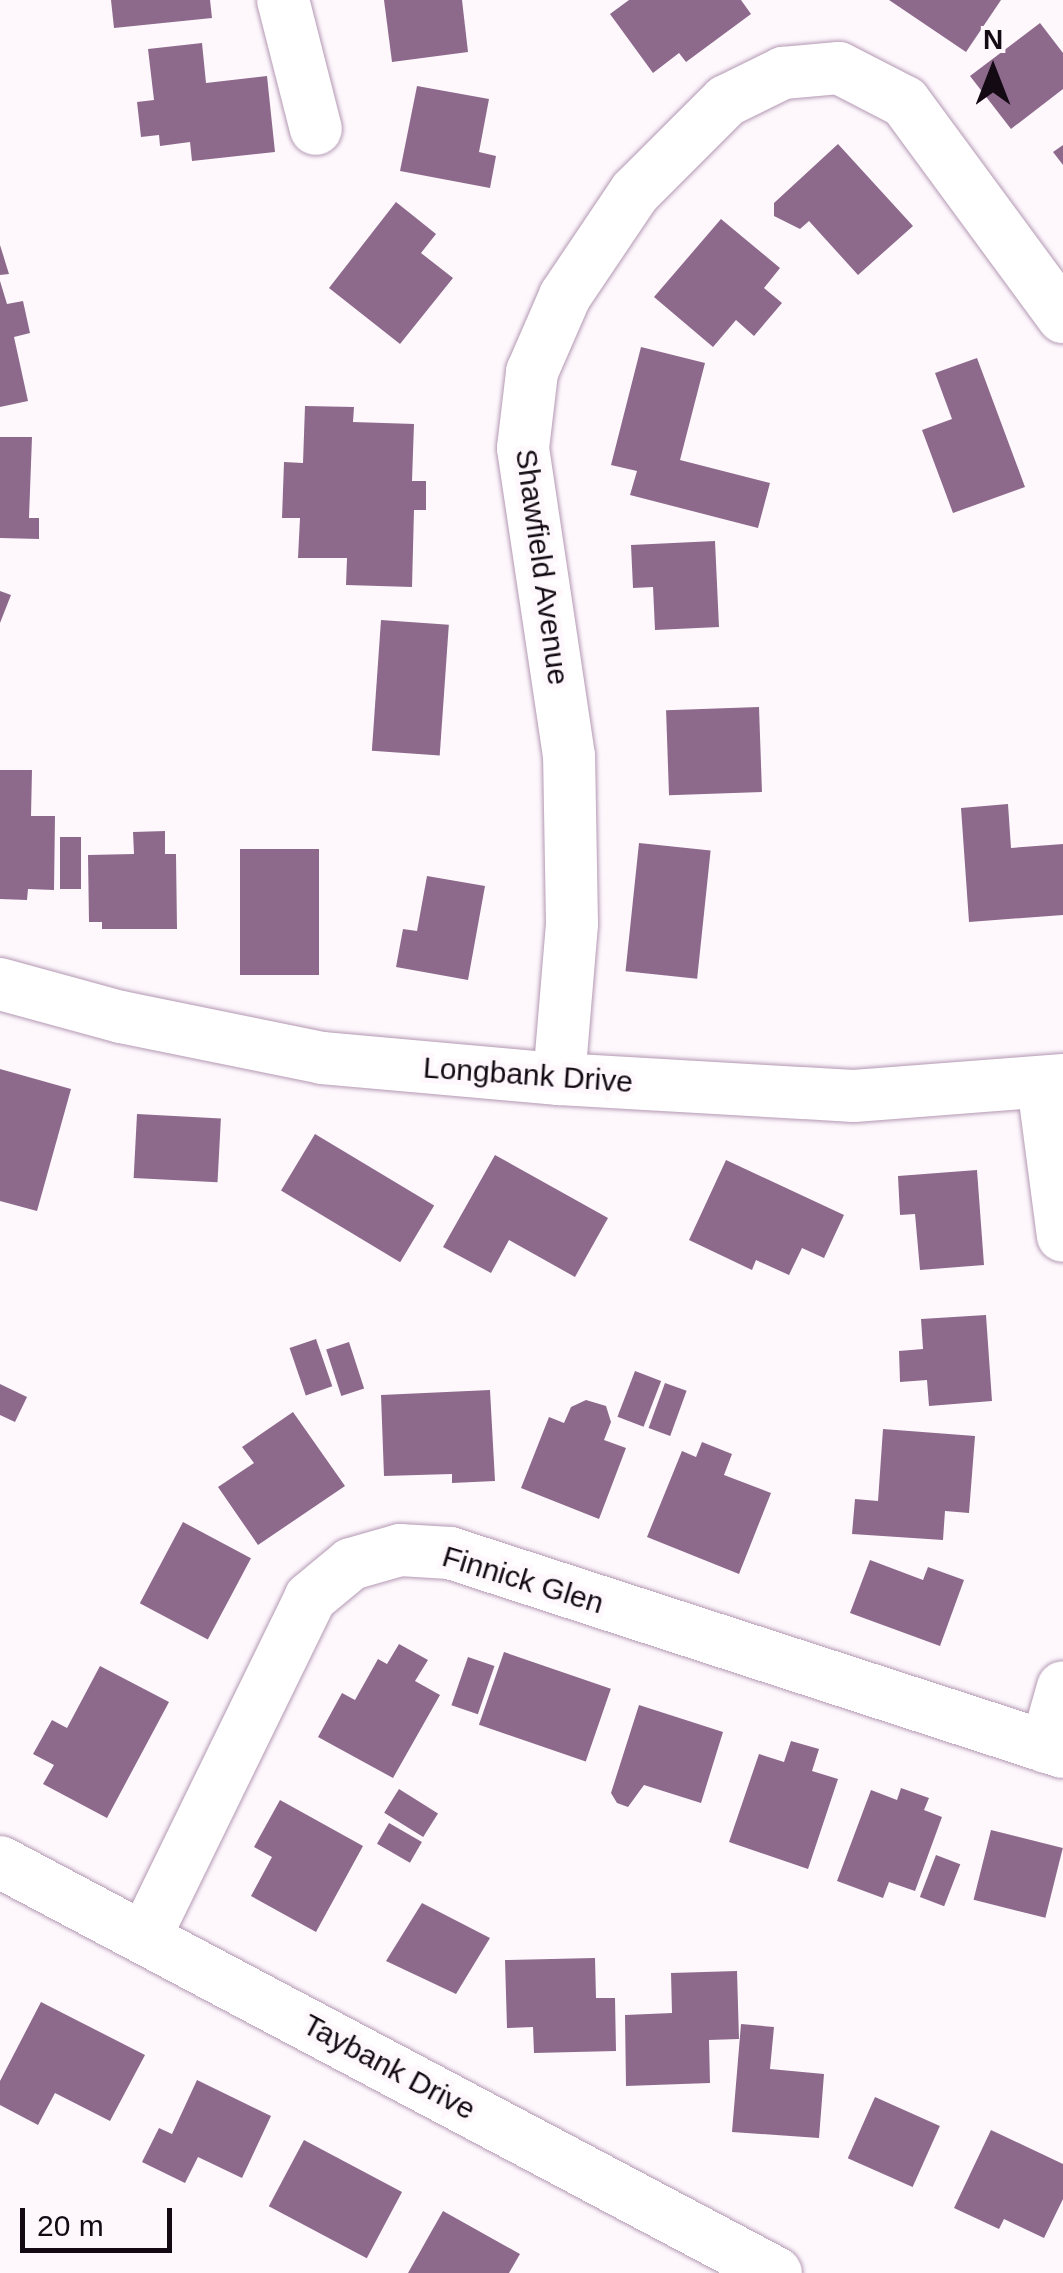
<!DOCTYPE html>
<html>
<head>
<meta charset="utf-8">
<style>
  body { margin:0 }
  #map { position:relative; width:1063px; height:2273px; overflow:hidden; background:#fef8fd; font-family:Arial,sans-serif }
  div>[style] { position:absolute }
  .building>* { inset:0; background:#8d6a8c; transform-origin:0 0 }
  .roads { filter:drop-shadow(0 0 2px #b398b2) drop-shadow(0 0 2px #b398b2) }
  .minor>* { height:52px; margin:-26px; padding:0 26px; transform-origin:26px; border-radius:26px; background:#fff }
  span { translate:-50% -50%; white-space:nowrap; text-align:center; line-height:1.15; -webkit-text-stroke:10px #fef8fd; paint-order:stroke }
  .street-label { font-size:30px; color:#140a13 }
  .north { position:absolute; left:943px; top:20px; width:100px; height:100px; -webkit-text-stroke:8px #fef8fd; paint-order:stroke; rotate:0deg; font-size:28px; font-weight:700; line-height:40px; text-align:center; color:#140a13 }
  .north::after { content:''; display:block; margin:auto; width:35px; height:45px; background:#140a13; clip-path:polygon(50% 0,100% 100%,50% 72%,0 100%) }
  .scale { position:absolute; left:20px; top:2208px; width:152px; height:45px; box-sizing:border-box; border:5px solid #140a13; border-top:0; padding-left:12px; font-size:30px; line-height:35px; white-space:nowrap; color:#140a13; -webkit-text-stroke:8px #fef8fd; paint-order:stroke }
</style>
</head>
<body>
<div id="map">
  <div class="building">
    <div style="clip-path:polygon(111px 0,210px 0,212px 18px,114px 28px)"></div>
    <div style="clip-path:polygon(384px 0,462px 0,468px 52px,392px 62px)"></div>
    <div style="clip-path:polygon(629px 0,741px 0,751px 14px,686px 62px,679px 53px,653px 73px,610px 14px)"></div>
    <div style="clip-path:polygon(889px 0,1001px 0,966px 52px)"></div>
    <div style="clip-path:polygon(1040px 23px,1063px 53px,1063px 89px,1011px 129px,970px 76px)"></div>
    <div style="clip-path:polygon(202px 43px,206px 83px,267px 76px,275px 152px,192px 161px,190px 142px,160px 146px,159px 135px,141px 137px,137px 102px,154px 100px,148px 49px)"></div>
    <div style="clip-path:polygon(417px 86px,489px 99px,479px 152px,496px 156px,490px 188px,400px 171px)"></div>
    <div style="clip-path:polygon(838px 144px,913px 226px,858px 275px,809px 221px,800px 229px,774px 216px,774px 203px)"></div>
    <div style="clip-path:polygon(1063px 145px,1063px 165px,1053px 152px)"></div>
    <div style="clip-path:polygon(396px 202px,436px 234px,421px 253px,453px 278px,400px 344px,329px 288px)"></div>
    <div style="clip-path:polygon(721px 219px,780px 268px,764px 288px,782px 303px,754px 336px,736px 320px,713px 347px,654px 297px)"></div>
    <div style="clip-path:polygon(0 245px,9px 274px,0 275px)"></div>
    <div style="clip-path:polygon(0 281px,7px 304px,23px 301px,30px 333px,14px 337px,28px 401px,0 407px)"></div>
    <div style="clip-path:polygon(641px 347px,705px 363px,680px 460px,770px 483px,758px 528px,630px 495px,637px 471px,611px 465px)"></div>
    <div style="clip-path:polygon(977px 358px,1025px 487px,953px 513px,922px 430px,952px 419px,935px 373px)"></div>
    <div style="clip-path:polygon(305px 406px,354px 407px,353px 422px,414px 424px,412px 481px,426px 481px,426px 510px,414px 510px,412px 587px,346px 585px,347px 558px,298px 558px,300px 518px,282px 518px,284px 462px,303px 463px)"></div>
    <div style="clip-path:polygon(0 437px,32px 437px,29px 518px,39px 518px,39px 539px,0 538px)"></div>
    <div style="clip-path:polygon(715px 541px,719px 627px,655px 630px,653px 587px,633px 588px,631px 545px)"></div>
    <div style="clip-path:polygon(0 591px,11px 595px,0 623px)"></div>
    <div style="left:381px;top:620px;width:68px;height:131px;rotate:4deg"></div>
    <div style="left:759px;top:707px;width:85px;height:93px;rotate:88deg"></div>
    <div style="clip-path:polygon(0 770px,32px 770px,31px 816px,55px 816px,54px 890px,28px 889px,27px 900px,0 899px)"></div>
    <div style="clip-path:polygon(1008px 804px,1011px 848px,1063px 844px,1063px 915px,969px 922px,961px 808px)"></div>
    <div style="clip-path:polygon(165px 831px,165px 854px,176px 854px,177px 929px,102px 929px,102px 922px,89px 922px,88px 855px,134px 854px,133px 832px)"></div>
    <div style="left:60px;top:837px;width:21px;height:52px"></div>
    <div style="left:639px;top:843px;width:72px;height:129px;rotate:6deg"></div>
    <div style="left:240px;top:849px;width:79px;height:126px"></div>
    <div style="clip-path:polygon(427px 876px,485px 886px,468px 980px,396px 967px,403px 929px,417px 931px)"></div>
    <div style="clip-path:polygon(0 1069px,71px 1089px,37px 1211px,0 1201px)"></div>
    <div style="left:137px;top:1114px;width:84px;height:64px;rotate:3deg"></div>
    <div style="left:315px;top:1134px;width:139px;height:66px;rotate:31deg"></div>
    <div style="clip-path:polygon(495px 1155px,608px 1218px,575px 1277px,509px 1240px,491px 1273px,443px 1247px)"></div>
    <div style="clip-path:polygon(726px 1160px,844px 1215px,824px 1258px,802px 1248px,789px 1275px,756px 1260px,752px 1270px,689px 1240px)"></div>
    <div style="clip-path:polygon(977px 1170px,984px 1265px,920px 1270px,915px 1214px,900px 1215px,898px 1176px)"></div>
    <div style="clip-path:polygon(986px 1315px,992px 1401px,929px 1406px,927px 1380px,900px 1382px,899px 1351px,923px 1349px,921px 1319px)"></div>
    <div style="left:316px;top:1339px;width:50px;height:28px;rotate:71deg"></div>
    <div style="left:349px;top:1342px;width:49px;height:24px;rotate:72deg"></div>
    <div style="left:635px;top:1371px;width:28px;height:49px;rotate:21deg"></div>
    <div style="left:665px;top:1383px;width:23px;height:48px;rotate:20deg"></div>
    <div style="clip-path:polygon(0 1384px,27px 1397px,15px 1422px,0 1415px)"></div>
    <div style="clip-path:polygon(490px 1390px,495px 1481px,452px 1483px,452px 1474px,384px 1476px,381px 1395px)"></div>
    <div style="clip-path:polygon(586px 1400px,606px 1406px,611px 1422px,604px 1440px,626px 1448px,599px 1519px,521px 1488px,549px 1417px,564px 1423px,571px 1407px)"></div>
    <div style="clip-path:polygon(293px 1412px,345px 1486px,258px 1545px,218px 1487px,254px 1463px,242px 1447px)"></div>
    <div style="clip-path:polygon(883px 1429px,975px 1436px,969px 1513px,945px 1511px,943px 1540px,852px 1534px,855px 1499px,878px 1501px)"></div>
    <div style="clip-path:polygon(702px 1442px,732px 1454px,724px 1475px,771px 1493px,739px 1574px,647px 1537px,682px 1451px,696px 1457px)"></div>
    <div style="left:183px;top:1522px;width:77px;height:92px;rotate:28deg"></div>
    <div style="clip-path:polygon(870px 1560px,923px 1580px,928px 1567px,964px 1580px,940px 1646px,850px 1613px)"></div>
    <div style="clip-path:polygon(399px 1644px,428px 1660px,415px 1681px,440px 1695px,393px 1778px,318px 1737px,342px 1693px,355px 1700px,378px 1659px,387px 1664px)"></div>
    <div style="left:504px;top:1652px;width:113px;height:77px;rotate:19deg"></div>
    <div style="left:468px;top:1657px;width:28px;height:51px;rotate:19deg"></div>
    <div style="clip-path:polygon(100px 1666px,169px 1702px,107px 1818px,43px 1784px,54px 1765px,33px 1754px,52px 1720px,67px 1728px)"></div>
    <div style="clip-path:polygon(639px 1705px,723px 1732px,701px 1803px,644px 1785px,628px 1807px,617px 1803px,611px 1793px)"></div>
    <div style="clip-path:polygon(791px 1741px,819px 1749px,812px 1771px,838px 1779px,808px 1869px,729px 1842px,759px 1754px,784px 1762px)"></div>
    <div style="clip-path:polygon(901px 1788px,929px 1798px,924px 1810px,942px 1817px,915px 1891px,889px 1882px,883px 1898px,837px 1881px,871px 1790px,897px 1800px)"></div>
    <div style="left:399px;top:1789px;width:46px;height:28px;rotate:32deg"></div>
    <div style="clip-path:polygon(280px 1800px,363px 1846px,316px 1932px,251px 1896px,272px 1857px,254px 1847px)"></div>
    <div style="left:389px;top:1823px;width:38px;height:24px;rotate:30deg"></div>
    <div style="left:991px;top:1830px;width:74px;height:72px;rotate:14deg"></div>
    <div style="left:936px;top:1855px;width:26px;height:45px;rotate:21deg"></div>
    <div style="clip-path:polygon(422px 1903px,490px 1938px,456px 1994px,386px 1961px)"></div>
    <div style="clip-path:polygon(595px 1958px,596px 1998px,615px 1998px,616px 2051px,534px 2053px,533px 2027px,507px 2028px,505px 1960px)"></div>
    <div style="clip-path:polygon(737px 1971px,739px 2039px,709px 2040px,710px 2083px,626px 2086px,625px 2015px,672px 2013px,671px 1973px)"></div>
    <div style="clip-path:polygon(41px 2002px,145px 2055px,110px 2121px,55px 2093px,38px 2125px,0 2105px,0 2081px)"></div>
    <div style="clip-path:polygon(741px 2024px,774px 2027px,770px 2069px,824px 2074px,819px 2138px,732px 2132px)"></div>
    <div style="clip-path:polygon(197px 2080px,271px 2116px,242px 2178px,198px 2157px,185px 2183px,142px 2162px,159px 2128px,172px 2134px)"></div>
    <div style="left:875px;top:2097px;width:71px;height:67px;rotate:24deg"></div>
    <div style="clip-path:polygon(991px 2130px,1063px 2164px,1063px 2199px,1044px 2238px,1004px 2219px,999px 2229px,954px 2208px)"></div>
    <div style="left:304px;top:2140px;width:111px;height:75px;rotate:28deg"></div>
    <div style="clip-path:polygon(443px 2211px,520px 2254px,509px 2273px,408px 2273px)"></div>
  </div>
  <div class="roads">
    <div class="minor">
      <div style="left:283px;top:0;width:133px;rotate:75.7deg"></div>
      <div style="left:0;top:984px;width:125px;rotate:15.3deg"></div>
      <div style="left:121px;top:1017px;width:205px;rotate:11.5deg"></div>
      <div style="left:322px;top:1058px;width:238px;rotate:5.1deg"></div>
      <div style="left:559px;top:1079px;width:295px;rotate:3.3deg"></div>
      <div style="left:854px;top:1096px;width:210px;rotate:-4.4deg"></div>
      <div style="left:559px;top:1079px;width:156px;rotate:-85.2deg"></div>
      <div style="left:572px;top:924px;width:168px;rotate:-91deg"></div>
      <div style="left:569px;top:756px;width:311px;rotate:-98.5deg"></div>
      <div style="left:523px;top:448px;width:77px;rotate:-83.2deg"></div>
      <div style="left:532px;top:372px;width:83px;rotate:-66.5deg"></div>
      <div style="left:565px;top:296px;width:125px;rotate:-56.1deg"></div>
      <div style="left:635px;top:192px;width:129px;rotate:-45deg"></div>
      <div style="left:726px;top:101px;width:64px;rotate:-26.2deg"></div>
      <div style="left:783px;top:73px;width:56px;rotate:-5.1deg"></div>
      <div style="left:839px;top:68px;width:74px;rotate:27.3deg"></div>
      <div style="left:905px;top:102px;width:267px;rotate:53.7deg"></div>
      <div style="left:1043px;top:1085px;width:152px;rotate:82.5deg"></div>
      <div style="left:1046px;top:1747px;width:62px;rotate:-74.2deg"></div>
      <div style="left:0;top:1862px;width:878px;rotate:27.91deg"></div>
      <div style="left:145px;top:1937px;width:377px;rotate:-64deg"></div>
      <div style="left:310px;top:1598px;width:53px;rotate:-39.7deg"></div>
      <div style="left:351px;top:1564px;width:51px;rotate:-15.9deg"></div>
      <div style="left:400px;top:1550px;width:50px;rotate:3.4deg"></div>
      <div style="left:450px;top:1553px;width:644px;rotate:17.99deg"></div>
    </div>
  </div>
  <div class="street-label">
    <span style="left:542px;top:567px;rotate:82deg">Shawfield Avenue</span>
    <span style="left:528px;top:1075px;rotate:4deg">Longbank Drive</span>
    <span style="left:523px;top:1580px;rotate:17deg">Finnick Glen</span>
    <span style="left:389px;top:2067px;rotate:28deg">Taybank Drive</span>
  </div>
  <div class="north">N</div>
  <div class="scale">20 m</div>
</div>
</body>
</html>
